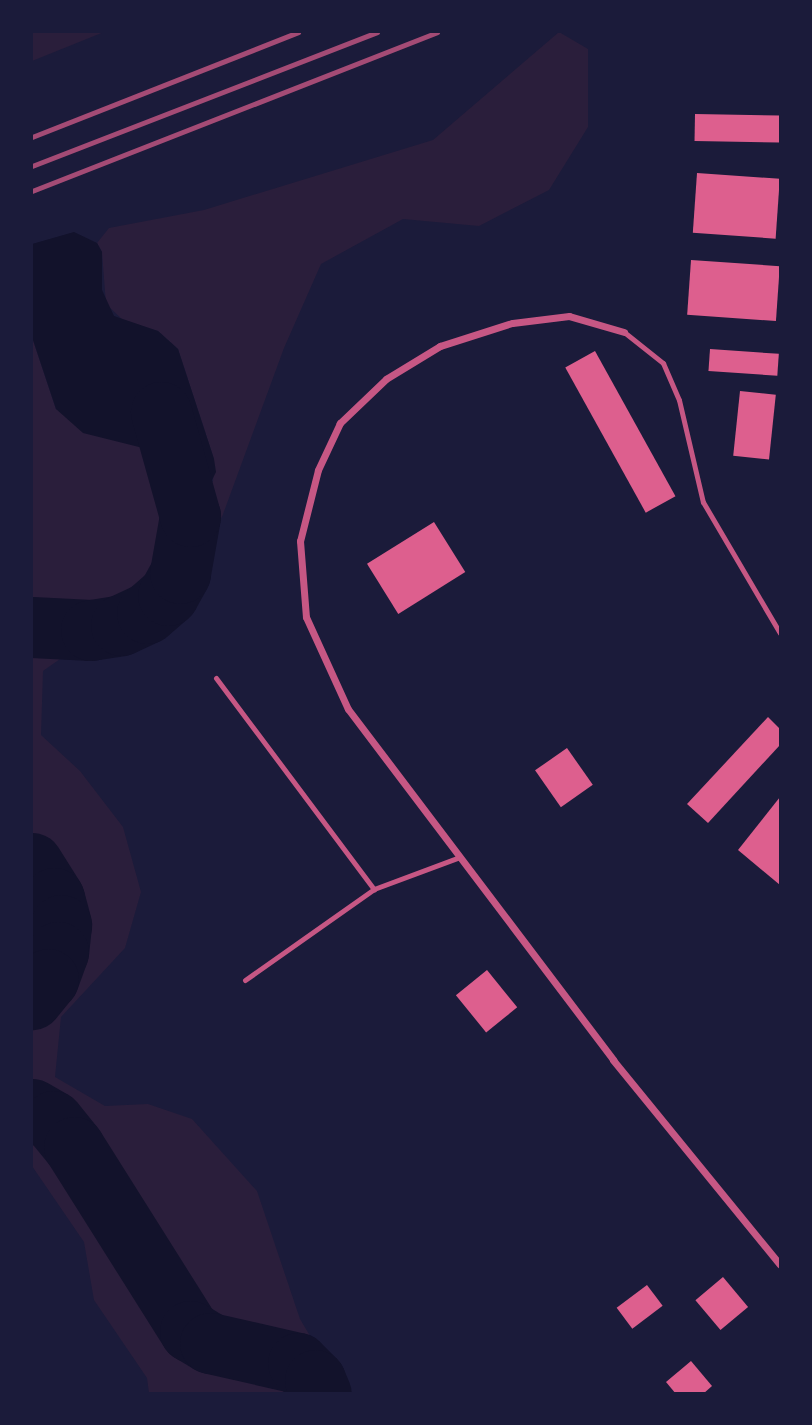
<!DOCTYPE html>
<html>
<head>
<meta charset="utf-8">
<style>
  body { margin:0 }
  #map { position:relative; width:812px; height:1425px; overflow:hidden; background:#1b1b3a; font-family:"PT Serif",serif }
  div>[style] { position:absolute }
  .green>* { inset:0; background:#2a1e3b }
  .water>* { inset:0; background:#12122b }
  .river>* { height:61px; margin:-30.5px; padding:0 30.5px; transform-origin:30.5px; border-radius:30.5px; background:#12122b }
  .building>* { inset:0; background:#dd5f8e; transform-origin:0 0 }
  .service>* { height:5px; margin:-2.5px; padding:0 2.5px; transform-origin:2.5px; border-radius:2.5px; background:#c65784 }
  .minor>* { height:7px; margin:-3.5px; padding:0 3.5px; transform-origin:3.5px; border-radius:3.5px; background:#c65784 }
  .rail>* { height:5px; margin:-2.5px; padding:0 2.5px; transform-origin:2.5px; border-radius:2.5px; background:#a44b75 }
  span { translate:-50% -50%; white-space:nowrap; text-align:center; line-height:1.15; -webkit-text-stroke:7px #1b1b3a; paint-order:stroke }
  .frame { position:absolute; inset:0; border:33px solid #1b1b3a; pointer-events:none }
</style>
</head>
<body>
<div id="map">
  <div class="green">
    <div style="clip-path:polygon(32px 32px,104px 32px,32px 61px)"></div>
    <div style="clip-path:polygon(559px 32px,588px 49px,588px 127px,549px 190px,479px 226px,403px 219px,321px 264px,284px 348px,222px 517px,155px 592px,43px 671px,41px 735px,80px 771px,123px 827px,141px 892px,125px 948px,61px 1017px,55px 1077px,105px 1106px,148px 1104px,192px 1119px,257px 1191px,300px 1319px,344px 1393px,149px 1393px,147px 1378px,94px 1300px,84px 1242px,32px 1166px,32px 337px,56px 409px,143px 448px,155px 474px,213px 482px,214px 459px,178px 349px,158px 331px,125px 322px,106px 304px,102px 252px,97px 243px,109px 228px,204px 210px,433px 140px)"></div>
  </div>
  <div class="water">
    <div style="clip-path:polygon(74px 232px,97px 243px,102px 252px,102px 290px,114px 316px,158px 331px,178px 349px,214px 459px,216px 472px,207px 490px,187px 492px,161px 481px,143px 448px,83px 433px,56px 409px,32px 337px,32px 244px)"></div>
  </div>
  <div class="river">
    <div style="left:32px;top:627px;width:59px;rotate:2.9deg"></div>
    <div style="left:91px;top:630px;width:30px;rotate:-9deg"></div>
    <div style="left:121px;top:625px;width:29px;rotate:-25deg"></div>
    <div style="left:147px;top:613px;width:28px;rotate:-41deg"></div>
    <div style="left:168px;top:595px;width:25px;rotate:-61deg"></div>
    <div style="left:180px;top:573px;width:58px;rotate:-80deg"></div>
    <div style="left:190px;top:516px;width:108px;rotate:-105.6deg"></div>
    <div style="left:32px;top:863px;width:41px;rotate:57.8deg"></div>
    <div style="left:54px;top:898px;width:28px;rotate:75deg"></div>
    <div style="left:61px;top:925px;width:27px;rotate:96deg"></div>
    <div style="left:58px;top:952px;width:29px;rotate:110deg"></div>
    <div style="left:48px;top:979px;width:26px;rotate:129deg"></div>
    <div style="left:32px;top:1109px;width:24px;rotate:30deg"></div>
    <div style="left:53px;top:1121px;width:33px;rotate:51deg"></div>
    <div style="left:74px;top:1147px;width:218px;rotate:57.8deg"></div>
    <div style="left:190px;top:1331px;width:23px;rotate:31deg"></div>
    <div style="left:210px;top:1343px;width:90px;rotate:12.8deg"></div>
    <div style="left:298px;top:1363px;width:24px;rotate:45deg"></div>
    <div style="left:315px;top:1380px;width:15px;rotate:67deg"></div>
  </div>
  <div class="building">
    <div style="left:695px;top:114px;width:85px;height:27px;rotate:1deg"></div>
    <div style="left:697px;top:173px;width:83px;height:60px;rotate:4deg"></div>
    <div style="left:691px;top:260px;width:89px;height:55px;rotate:4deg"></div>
    <div style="left:710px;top:349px;width:69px;height:22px;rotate:4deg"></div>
    <div style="left:595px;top:351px;width:166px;height:34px;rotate:61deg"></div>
    <div style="left:740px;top:391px;width:36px;height:65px;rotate:6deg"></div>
    <div style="left:434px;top:522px;width:59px;height:79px;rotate:58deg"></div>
    <div style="clip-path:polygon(768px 717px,780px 729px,780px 745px,708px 823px,687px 804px)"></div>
    <div style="left:567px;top:748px;width:45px;height:39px;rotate:55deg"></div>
    <div style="clip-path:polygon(780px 797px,780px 885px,738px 850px)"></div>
    <div style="left:487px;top:970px;width:48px;height:40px;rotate:51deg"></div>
    <div style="left:723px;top:1277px;width:39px;height:36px;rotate:50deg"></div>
    <div style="left:647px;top:1285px;width:26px;height:38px;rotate:53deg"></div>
    <div style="clip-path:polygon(691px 1361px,712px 1386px,703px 1394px,676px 1394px,666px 1382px)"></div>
  </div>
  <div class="service">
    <div style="left:624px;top:332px;width:50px;rotate:38.5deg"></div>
    <div style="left:663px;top:363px;width:40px;rotate:66.6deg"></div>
    <div style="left:679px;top:400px;width:105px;rotate:76.8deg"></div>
    <div style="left:703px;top:502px;width:152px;rotate:59.6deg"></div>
    <div style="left:216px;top:678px;width:264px;rotate:53.2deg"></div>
    <div style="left:245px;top:980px;width:158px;rotate:-35.2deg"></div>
    <div style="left:374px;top:889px;width:92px;rotate:-20.4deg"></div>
  </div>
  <div class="minor">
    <div style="left:624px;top:332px;width:57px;rotate:-163.8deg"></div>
    <div style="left:569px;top:316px;width:57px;rotate:173deg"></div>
    <div style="left:512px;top:323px;width:76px;rotate:162.3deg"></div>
    <div style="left:440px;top:346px;width:63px;rotate:148.6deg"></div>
    <div style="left:386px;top:379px;width:64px;rotate:136.3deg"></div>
    <div style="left:340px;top:423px;width:52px;rotate:115.1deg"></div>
    <div style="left:318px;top:470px;width:73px;rotate:104.2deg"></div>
    <div style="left:300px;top:541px;width:76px;rotate:85.5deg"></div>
    <div style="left:306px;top:617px;width:101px;rotate:65.5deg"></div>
    <div style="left:348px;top:709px;width:440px;rotate:52.9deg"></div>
    <div style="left:613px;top:1060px;width:264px;rotate:50.8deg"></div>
  </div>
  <div class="rail">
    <div style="left:32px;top:137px;width:286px;rotate:-21.5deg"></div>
    <div style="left:32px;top:166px;width:370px;rotate:-21.2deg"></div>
    <div style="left:32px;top:191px;width:435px;rotate:-21.4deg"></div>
  </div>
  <div class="frame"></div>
</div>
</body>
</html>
